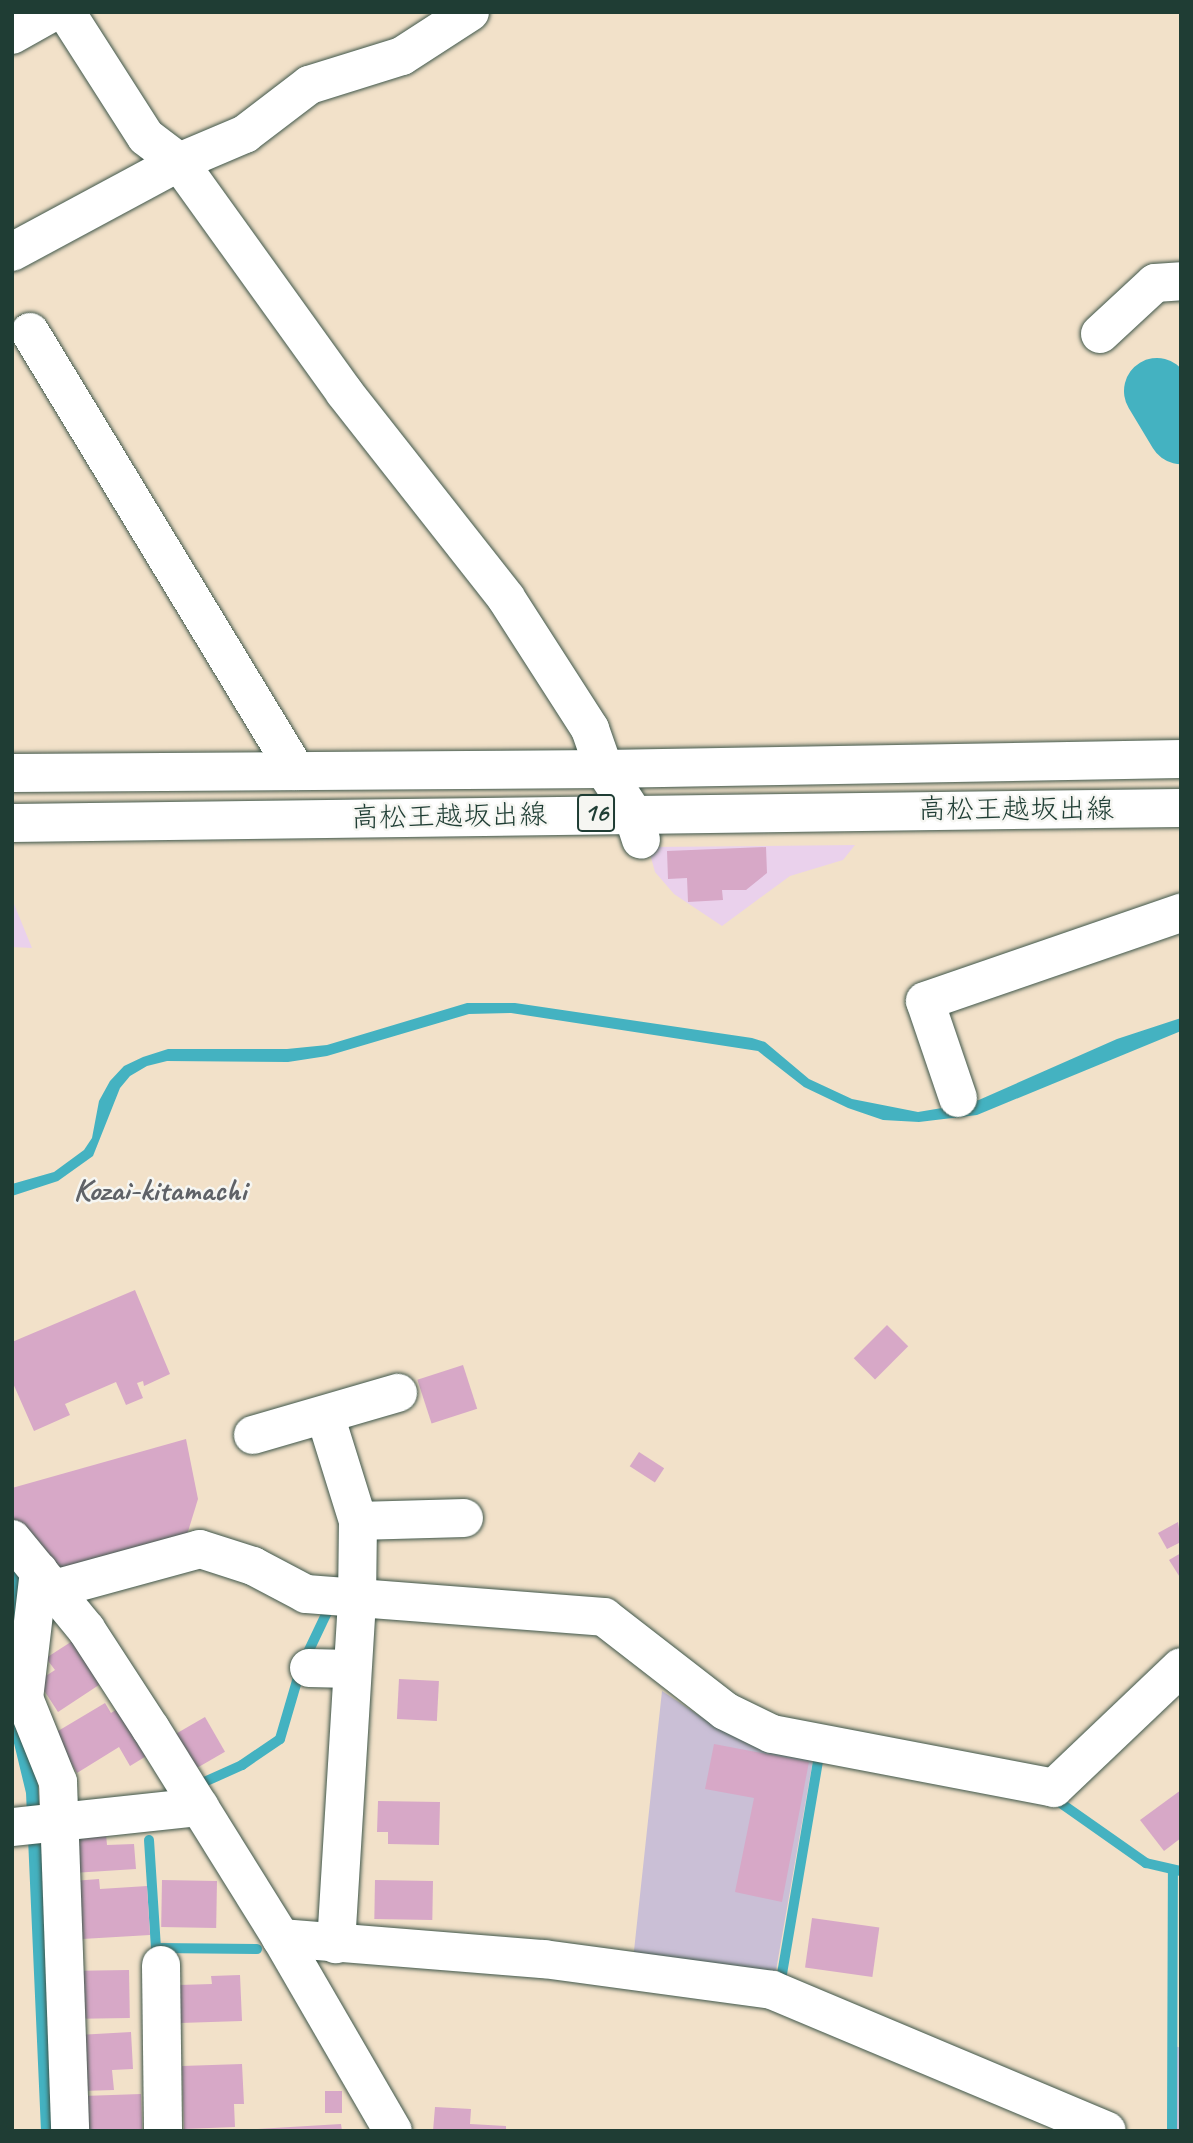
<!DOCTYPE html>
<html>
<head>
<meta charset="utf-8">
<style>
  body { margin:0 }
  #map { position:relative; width:1193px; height:2143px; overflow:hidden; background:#f2e1c9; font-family:Caveat,"Klee One",sans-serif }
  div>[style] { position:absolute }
  .built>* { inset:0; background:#ead1ec }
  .industrial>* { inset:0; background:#cabfd6 }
  .water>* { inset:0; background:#44b2c1 }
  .stream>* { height:10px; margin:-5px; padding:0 5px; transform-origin:5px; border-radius:5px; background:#44b2c1 }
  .river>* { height:66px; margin:-33px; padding:0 33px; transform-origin:33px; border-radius:33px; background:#44b2c1 }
  .building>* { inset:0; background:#d7a8c7; transform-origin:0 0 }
  .roads { filter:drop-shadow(0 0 2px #3f564a) drop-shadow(0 0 2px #3f564a) }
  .minor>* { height:38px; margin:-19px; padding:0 19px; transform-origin:19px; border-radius:19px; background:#fff }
  .major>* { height:38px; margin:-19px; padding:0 19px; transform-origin:19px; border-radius:19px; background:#fff }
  span { translate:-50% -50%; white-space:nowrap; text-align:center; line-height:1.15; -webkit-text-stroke:5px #f6f6f2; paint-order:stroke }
  .shield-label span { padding:2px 5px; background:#f6f6f2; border:2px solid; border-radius:5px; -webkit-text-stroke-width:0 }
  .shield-label { font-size:26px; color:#1f3d34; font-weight:700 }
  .street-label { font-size:28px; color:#1f3d34 }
  .quarter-label { font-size:32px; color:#5f6267; font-weight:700 }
  .frame { position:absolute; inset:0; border:14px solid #1f3d34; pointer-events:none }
</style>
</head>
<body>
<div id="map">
  <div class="built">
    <div style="clip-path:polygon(855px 845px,843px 860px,790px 876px,722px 926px,674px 894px,655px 872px,648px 847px)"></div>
    <div style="clip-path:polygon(12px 903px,14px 904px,32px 948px,12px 947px)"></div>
  </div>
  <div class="industrial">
    <div style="clip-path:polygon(662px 1691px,718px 1728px,813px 1760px,774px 1982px,633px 1960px)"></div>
    <div style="clip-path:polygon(1175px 2046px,1181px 2048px,1181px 2131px,1172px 2131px)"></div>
  </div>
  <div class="water">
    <div style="clip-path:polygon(467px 1003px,515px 1003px,752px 1038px,765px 1042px,809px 1079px,852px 1099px,918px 1112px,972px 1103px,1117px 1039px,1181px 1018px,1181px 1031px,977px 1115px,919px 1122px,883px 1120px,848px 1108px,804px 1087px,758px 1051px,511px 1013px,469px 1014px,327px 1056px,288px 1062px,167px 1061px,147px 1066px,130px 1076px,120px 1088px,93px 1156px,58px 1181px,12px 1196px,12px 1184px,54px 1172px,84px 1150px,92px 1138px,99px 1101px,110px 1081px,124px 1066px,143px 1057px,168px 1049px,287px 1049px,327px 1045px)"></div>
    <div style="clip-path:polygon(12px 1565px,26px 1588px,59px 2131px,41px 2131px,26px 1793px,12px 1735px)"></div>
  </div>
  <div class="stream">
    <div style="left:202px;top:1783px;width:44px;rotate:-24.2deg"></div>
    <div style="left:242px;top:1765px;width:46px;rotate:-34.4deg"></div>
    <div style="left:280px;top:1739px;width:75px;rotate:-73.7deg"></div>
    <div style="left:301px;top:1667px;width:65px;rotate:-64.6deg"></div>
    <div style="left:329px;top:1608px;width:5px"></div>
    <div style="left:1052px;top:1797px;width:115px;rotate:35.1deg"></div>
    <div style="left:1146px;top:1863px;width:36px;rotate:13deg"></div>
    <div style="left:149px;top:1840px;width:108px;rotate:86.3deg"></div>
    <div style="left:156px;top:1948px;width:101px;rotate:0.6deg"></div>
    <div style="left:782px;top:1974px;width:221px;rotate:-80.4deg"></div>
    <div style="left:819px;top:1756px;width:4px;rotate:-166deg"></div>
    <div style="left:1172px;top:2131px;width:261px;rotate:-89.8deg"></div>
  </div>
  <div class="river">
    <div style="left:1157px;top:391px;width:47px;rotate:59deg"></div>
  </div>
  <div class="building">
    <div style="clip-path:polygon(766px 847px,767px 873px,746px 890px,722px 890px,723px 900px,688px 902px,687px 878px,668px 879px,667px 851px)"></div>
    <div style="clip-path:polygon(135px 1290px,170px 1374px,144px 1386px,143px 1381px,137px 1383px,143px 1398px,126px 1405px,116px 1382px,65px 1404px,70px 1415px,34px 1431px,12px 1381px,12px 1342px)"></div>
    <div style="left:887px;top:1325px;width:30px;height:47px;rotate:45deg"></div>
    <div style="left:463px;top:1365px;width:46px;height:48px;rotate:72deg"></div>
    <div style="clip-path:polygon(186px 1439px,198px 1499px,186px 1538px,58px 1575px,12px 1520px,12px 1488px)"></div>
    <div style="left:639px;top:1452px;width:30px;height:17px;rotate:33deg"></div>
    <div style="clip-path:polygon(1178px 1522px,1181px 1542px,1167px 1549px,1158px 1533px)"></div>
    <div style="clip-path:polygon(1181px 1553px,1181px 1579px,1169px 1560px)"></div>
    <div style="clip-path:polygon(77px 1638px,105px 1681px,58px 1712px,38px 1681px,55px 1670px,46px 1658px)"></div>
    <div style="left:399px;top:1679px;width:40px;height:40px;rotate:3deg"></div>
    <div style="clip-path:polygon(105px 1703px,111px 1713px,124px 1705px,153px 1752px,130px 1766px,119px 1747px,77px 1773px,53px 1734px)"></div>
    <div style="left:205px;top:1717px;width:40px;height:33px;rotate:60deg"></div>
    <div style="clip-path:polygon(714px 1744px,809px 1762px,782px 1902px,735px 1892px,754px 1798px,705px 1789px)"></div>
    <div style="clip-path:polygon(1181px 1790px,1181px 1838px,1164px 1851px,1140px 1820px)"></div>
    <div style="clip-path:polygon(378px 1801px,440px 1802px,439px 1845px,388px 1844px,388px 1832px,377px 1832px)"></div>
    <div style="clip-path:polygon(106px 1834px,107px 1845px,134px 1844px,136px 1869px,73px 1873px,71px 1836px)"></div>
    <div style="clip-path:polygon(99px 1879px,100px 1889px,147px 1886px,150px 1935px,82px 1939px,73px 1881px)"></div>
    <div style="left:162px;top:1880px;width:55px;height:47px;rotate:1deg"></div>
    <div style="left:375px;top:1880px;width:58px;height:39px;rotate:1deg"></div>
    <div style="left:812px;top:1918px;width:68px;height:50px;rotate:8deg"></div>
    <div style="left:129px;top:1970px;width:48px;height:49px;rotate:89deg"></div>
    <div style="clip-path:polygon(240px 1975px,242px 2021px,180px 2023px,179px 1985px,212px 1984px,211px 1976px)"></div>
    <div style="clip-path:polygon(131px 2032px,133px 2069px,112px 2070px,114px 2090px,82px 2091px,78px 2035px)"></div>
    <div style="clip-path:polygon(242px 2064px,244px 2104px,234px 2104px,235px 2127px,184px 2129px,182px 2066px)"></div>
    <div style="left:325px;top:2091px;width:17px;height:22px"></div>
    <div style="left:141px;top:2094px;width:37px;height:58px;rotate:88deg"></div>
    <div style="clip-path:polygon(435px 2107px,471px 2109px,470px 2124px,506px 2126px,506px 2131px,433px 2131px)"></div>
    <div style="clip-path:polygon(341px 2124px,342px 2131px,258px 2131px,257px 2129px)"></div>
  </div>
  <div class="roads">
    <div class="minor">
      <div style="left:66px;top:12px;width:148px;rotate:57.4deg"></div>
      <div style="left:146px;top:137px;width:41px;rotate:37.1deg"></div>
      <div style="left:179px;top:162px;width:72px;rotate:-23deg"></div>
      <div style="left:245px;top:134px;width:81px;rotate:-37.4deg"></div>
      <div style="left:309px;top:85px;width:97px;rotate:-17.3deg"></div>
      <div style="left:402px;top:56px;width:81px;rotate:-32.9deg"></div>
      <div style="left:12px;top:35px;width:47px;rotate:-29.3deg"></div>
      <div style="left:12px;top:252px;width:190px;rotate:-28.3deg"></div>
      <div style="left:179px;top:162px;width:283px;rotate:54.3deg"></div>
      <div style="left:344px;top:392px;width:262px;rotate:51.8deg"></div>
      <div style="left:506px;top:598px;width:156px;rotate:57.3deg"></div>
      <div style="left:590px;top:729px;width:42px;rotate:70.7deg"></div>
      <div style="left:604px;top:769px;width:51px;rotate:56.9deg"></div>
      <div style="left:632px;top:812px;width:29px;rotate:72deg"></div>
      <div style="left:30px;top:332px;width:513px;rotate:58.79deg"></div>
      <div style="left:1100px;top:334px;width:75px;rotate:-42.8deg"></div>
      <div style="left:1155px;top:283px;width:26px;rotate:-4deg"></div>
      <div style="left:958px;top:1098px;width:102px;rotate:-108.8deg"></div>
      <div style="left:925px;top:1001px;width:271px;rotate:-19deg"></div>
      <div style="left:325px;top:1415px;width:111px;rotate:72.7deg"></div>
      <div style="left:358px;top:1521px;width:80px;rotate:90.7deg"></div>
      <div style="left:357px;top:1601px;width:344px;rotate:93.5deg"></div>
      <div style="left:253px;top:1435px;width:151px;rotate:-16.2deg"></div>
      <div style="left:358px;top:1521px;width:106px;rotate:-1.6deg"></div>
      <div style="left:12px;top:1539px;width:117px;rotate:50.6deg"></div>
      <div style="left:86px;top:1629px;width:119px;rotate:57deg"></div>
      <div style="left:151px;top:1729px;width:246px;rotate:58.1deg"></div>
      <div style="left:281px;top:1938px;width:223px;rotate:59.9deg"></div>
      <div style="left:39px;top:1571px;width:128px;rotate:96.7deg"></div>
      <div style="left:24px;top:1698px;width:91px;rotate:68deg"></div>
      <div style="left:58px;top:1782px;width:349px;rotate:88deg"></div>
      <div style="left:54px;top:1589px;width:151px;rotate:-15.3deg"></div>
      <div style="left:200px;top:1549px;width:56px;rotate:17.8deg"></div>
      <div style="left:253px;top:1566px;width:60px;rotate:27.8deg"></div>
      <div style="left:306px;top:1594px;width:299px;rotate:4.4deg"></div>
      <div style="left:604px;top:1617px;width:153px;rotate:37.8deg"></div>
      <div style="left:725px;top:1711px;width:52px;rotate:26.1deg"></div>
      <div style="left:772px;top:1734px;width:287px;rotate:10.8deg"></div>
      <div style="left:1054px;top:1788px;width:175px;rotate:-43.6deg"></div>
      <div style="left:309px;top:1668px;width:42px;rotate:1.4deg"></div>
      <div style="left:12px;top:1827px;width:189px;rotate:-6.1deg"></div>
      <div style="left:281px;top:1938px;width:264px;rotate:4.6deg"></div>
      <div style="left:544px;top:1959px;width:230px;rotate:7.7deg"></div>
      <div style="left:772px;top:1990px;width:363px;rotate:22.8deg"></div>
      <div style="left:161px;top:1965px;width:166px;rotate:89.3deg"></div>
    </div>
    <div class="major">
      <div style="left:12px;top:773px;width:592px;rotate:-0.39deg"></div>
      <div style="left:604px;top:769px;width:577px;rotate:-0.99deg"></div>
      <div style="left:12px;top:823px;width:1169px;rotate:-0.74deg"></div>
    </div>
  </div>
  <div class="shield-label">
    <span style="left:596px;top:813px">16</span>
  </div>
  <div class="street-label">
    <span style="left:1016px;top:809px">高松王越坂出線</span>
    <span style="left:449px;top:816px;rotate:-1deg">高松王越坂出線</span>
  </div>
  <div class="quarter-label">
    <span style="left:160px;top:1190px">Kozai-kitamachi</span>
  </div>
  <div class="frame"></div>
</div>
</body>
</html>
